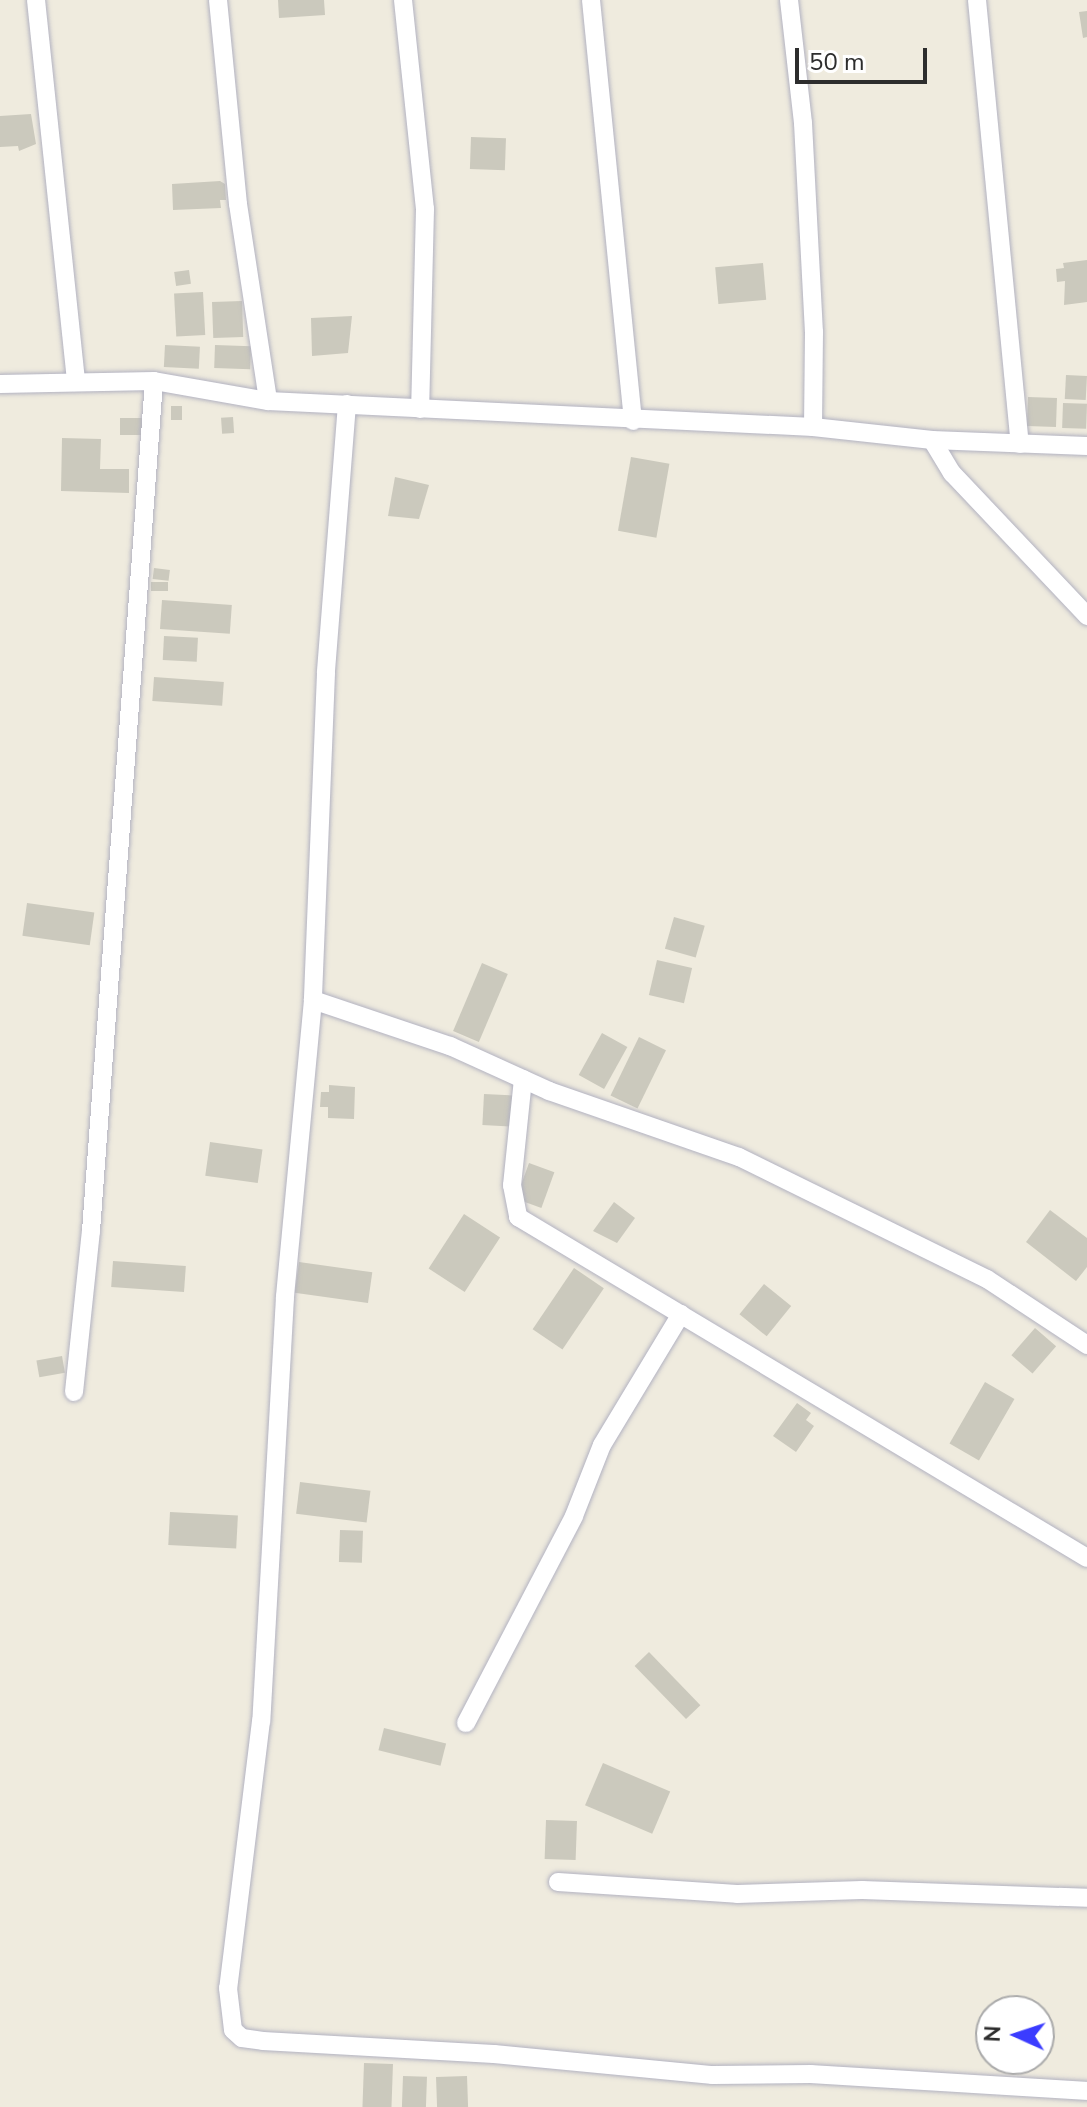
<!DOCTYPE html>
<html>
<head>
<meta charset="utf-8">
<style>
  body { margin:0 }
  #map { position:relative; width:1087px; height:2107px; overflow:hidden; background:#efebde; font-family:"Nunito Sans",sans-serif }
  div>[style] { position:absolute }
  .building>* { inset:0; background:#cbc9bd; transform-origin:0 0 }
  .roads { filter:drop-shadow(0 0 2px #b2b2c1) drop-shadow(0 0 2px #b2b2c1) }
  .minor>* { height:18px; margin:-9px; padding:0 9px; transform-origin:9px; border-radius:9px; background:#fff }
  span { translate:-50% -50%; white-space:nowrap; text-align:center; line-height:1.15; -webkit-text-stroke:6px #fff; paint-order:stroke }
  .north { position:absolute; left:975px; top:1995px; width:80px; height:80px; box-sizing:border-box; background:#fff; border:2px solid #ababab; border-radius:50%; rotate:273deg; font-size:22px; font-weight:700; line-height:32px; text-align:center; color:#2d2d2d }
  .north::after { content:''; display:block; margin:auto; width:28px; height:36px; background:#3b3cff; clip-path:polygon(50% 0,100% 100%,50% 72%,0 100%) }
  .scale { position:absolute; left:795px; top:48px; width:132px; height:36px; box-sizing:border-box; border:4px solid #2d2d2d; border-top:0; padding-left:10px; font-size:24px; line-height:28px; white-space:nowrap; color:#2d2d2d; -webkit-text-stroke:6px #fff; paint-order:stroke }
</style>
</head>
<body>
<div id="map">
  <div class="building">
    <div style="clip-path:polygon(278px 0,324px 0,325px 15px,279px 18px)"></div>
    <div style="clip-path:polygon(1087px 11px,1087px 37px,1083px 38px,1079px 12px)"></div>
    <div style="clip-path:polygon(31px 114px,36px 144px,19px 151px,18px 146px,0 147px,0 116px)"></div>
    <div style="left:471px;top:137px;width:35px;height:32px;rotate:2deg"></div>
    <div style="clip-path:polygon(220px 181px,225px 184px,226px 200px,220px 200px,221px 208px,173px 210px,172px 184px)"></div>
    <div style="clip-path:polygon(1087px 260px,1087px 302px,1064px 305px,1065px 281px,1057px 282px,1056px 269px,1064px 268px,1063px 263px)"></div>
    <div style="left:763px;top:263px;width:37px;height:48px;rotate:85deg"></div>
    <div style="left:189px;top:270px;width:14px;height:15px;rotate:82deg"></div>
    <div style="left:203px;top:292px;width:43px;height:29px;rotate:87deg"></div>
    <div style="left:242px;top:301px;width:36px;height:30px;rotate:88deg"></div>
    <div style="clip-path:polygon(352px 316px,348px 353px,312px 356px,311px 318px)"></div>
    <div style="left:165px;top:345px;width:35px;height:22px;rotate:3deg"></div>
    <div style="left:215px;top:345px;width:36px;height:23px;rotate:2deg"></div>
    <div style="left:1066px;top:375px;width:21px;height:24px;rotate:3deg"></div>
    <div style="left:1028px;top:397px;width:29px;height:29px;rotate:2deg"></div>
    <div style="left:1063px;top:403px;width:24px;height:25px;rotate:2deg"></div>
    <div style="left:171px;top:406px;width:11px;height:14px"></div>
    <div style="left:233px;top:417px;width:16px;height:12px;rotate:86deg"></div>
    <div style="left:120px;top:418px;width:23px;height:17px"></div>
    <div style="clip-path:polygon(62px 438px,101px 439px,100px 469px,129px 469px,129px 493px,61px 491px)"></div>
    <div style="left:631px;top:457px;width:39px;height:75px;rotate:10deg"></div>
    <div style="clip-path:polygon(395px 477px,429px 485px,419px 519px,388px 516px)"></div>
    <div style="left:154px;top:568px;width:16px;height:11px;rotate:7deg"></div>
    <div style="left:151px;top:582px;width:17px;height:9px"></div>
    <div style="left:162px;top:600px;width:70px;height:29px;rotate:4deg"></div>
    <div style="left:164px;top:636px;width:34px;height:24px;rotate:3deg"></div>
    <div style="left:154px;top:677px;width:70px;height:24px;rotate:4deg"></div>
    <div style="left:27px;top:903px;width:68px;height:33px;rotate:8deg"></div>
    <div style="left:674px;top:917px;width:32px;height:33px;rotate:16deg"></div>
    <div style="left:657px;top:960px;width:36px;height:36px;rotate:13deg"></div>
    <div style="left:482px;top:963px;width:28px;height:74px;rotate:23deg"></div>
    <div style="left:602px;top:1033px;width:29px;height:48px;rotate:29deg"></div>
    <div style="left:639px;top:1037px;width:30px;height:65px;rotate:26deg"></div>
    <div style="clip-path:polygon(329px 1085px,355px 1087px,354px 1119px,328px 1118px,328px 1107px,320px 1107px,321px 1092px,329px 1092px)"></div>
    <div style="left:484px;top:1094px;width:34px;height:31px;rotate:3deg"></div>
    <div style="left:210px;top:1142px;width:53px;height:34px;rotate:8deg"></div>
    <div style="left:529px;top:1163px;width:27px;height:38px;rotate:20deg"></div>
    <div style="clip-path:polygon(614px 1202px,635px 1218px,617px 1243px,593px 1231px)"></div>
    <div style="clip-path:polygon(1050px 1210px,1087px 1238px,1087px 1267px,1076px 1281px,1026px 1242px)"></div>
    <div style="left:464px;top:1214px;width:43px;height:65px;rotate:33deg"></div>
    <div style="left:113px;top:1261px;width:73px;height:26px;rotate:4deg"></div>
    <div style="left:299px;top:1262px;width:74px;height:31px;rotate:8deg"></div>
    <div style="left:574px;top:1268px;width:36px;height:74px;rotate:34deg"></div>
    <div style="left:764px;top:1284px;width:35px;height:39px;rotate:39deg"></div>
    <div style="left:1035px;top:1328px;width:28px;height:36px;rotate:41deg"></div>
    <div style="left:62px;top:1356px;width:17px;height:26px;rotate:80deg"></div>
    <div style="left:985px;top:1382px;width:34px;height:71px;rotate:30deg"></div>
    <div style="clip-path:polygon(797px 1403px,811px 1413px,806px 1420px,814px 1426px,796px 1452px,773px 1436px)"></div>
    <div style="left:300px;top:1482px;width:71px;height:32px;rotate:7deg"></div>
    <div style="left:170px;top:1512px;width:68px;height:33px;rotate:3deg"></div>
    <div style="left:340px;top:1530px;width:23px;height:32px;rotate:2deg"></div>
    <div style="left:649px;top:1652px;width:74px;height:20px;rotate:46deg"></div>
    <div style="left:384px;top:1728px;width:64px;height:23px;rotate:14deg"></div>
    <div style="left:603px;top:1763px;width:73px;height:46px;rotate:23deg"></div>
    <div style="left:546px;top:1820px;width:31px;height:39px;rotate:2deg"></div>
    <div style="left:364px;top:2063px;width:29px;height:44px;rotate:2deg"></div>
    <div style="left:403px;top:2076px;width:24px;height:31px;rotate:2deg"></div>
    <div style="left:467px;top:2076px;width:31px;height:31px;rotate:88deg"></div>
  </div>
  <div class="roads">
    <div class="minor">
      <div style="left:36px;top:0;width:384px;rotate:84deg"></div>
      <div style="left:218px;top:0;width:205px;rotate:84.4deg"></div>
      <div style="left:238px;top:204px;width:199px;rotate:81.3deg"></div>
      <div style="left:403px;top:0;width:210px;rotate:84deg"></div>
      <div style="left:425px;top:209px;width:200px;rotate:91.4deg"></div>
      <div style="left:591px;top:0;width:423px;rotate:84.3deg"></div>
      <div style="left:789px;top:0;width:124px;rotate:83.5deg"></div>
      <div style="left:803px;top:123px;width:209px;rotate:87deg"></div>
      <div style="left:814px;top:332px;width:95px;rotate:90.6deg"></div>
      <div style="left:977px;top:0;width:446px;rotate:84.5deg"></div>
      <div style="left:0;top:384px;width:154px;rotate:-1.1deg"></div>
      <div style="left:154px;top:381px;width:116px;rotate:10deg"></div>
      <div style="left:268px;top:401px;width:546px;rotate:2.73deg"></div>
      <div style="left:813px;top:427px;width:120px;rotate:6.2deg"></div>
      <div style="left:932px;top:440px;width:155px;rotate:2.2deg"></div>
      <div style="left:347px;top:404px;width:270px;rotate:94.5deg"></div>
      <div style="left:326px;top:673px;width:327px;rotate:92.3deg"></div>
      <div style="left:313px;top:1000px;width:298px;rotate:95.4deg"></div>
      <div style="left:285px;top:1297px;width:425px;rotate:93.2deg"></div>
      <div style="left:261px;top:1721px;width:269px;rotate:97deg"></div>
      <div style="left:228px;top:1988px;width:42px;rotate:83.2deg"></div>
      <div style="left:233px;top:2030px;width:12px;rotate:42deg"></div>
      <div style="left:242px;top:2038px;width:21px;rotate:8deg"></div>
      <div style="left:263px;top:2041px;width:231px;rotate:3.2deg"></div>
      <div style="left:494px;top:2054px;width:220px;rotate:5.5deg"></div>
      <div style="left:713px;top:2075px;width:98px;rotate:-0.6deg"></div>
      <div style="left:811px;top:2074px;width:277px;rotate:3.5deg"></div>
      <div style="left:932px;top:440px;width:39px;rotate:59deg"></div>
      <div style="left:952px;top:473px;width:197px;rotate:46.6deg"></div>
      <div style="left:313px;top:1000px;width:145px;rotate:18.6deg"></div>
      <div style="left:450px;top:1046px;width:109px;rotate:24.4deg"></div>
      <div style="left:549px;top:1091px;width:201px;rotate:19.2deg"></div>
      <div style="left:739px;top:1157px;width:276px;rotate:26.2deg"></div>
      <div style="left:987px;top:1279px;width:120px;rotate:33.4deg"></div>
      <div style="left:523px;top:1079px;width:107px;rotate:95.9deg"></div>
      <div style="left:512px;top:1185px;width:33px;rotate:79deg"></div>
      <div style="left:518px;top:1217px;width:663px;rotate:30.93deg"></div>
      <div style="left:74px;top:1392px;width:162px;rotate:-84deg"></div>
      <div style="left:91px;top:1231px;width:852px;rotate:-85.76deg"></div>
      <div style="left:466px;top:1723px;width:233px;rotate:-62.4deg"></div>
      <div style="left:574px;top:1516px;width:76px;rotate:-68.5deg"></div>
      <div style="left:602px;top:1445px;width:153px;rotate:-58.9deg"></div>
      <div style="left:558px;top:1882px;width:179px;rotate:3.8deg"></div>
      <div style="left:737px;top:1894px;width:125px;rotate:-1.8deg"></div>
      <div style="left:862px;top:1890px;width:225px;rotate:2deg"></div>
    </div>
  </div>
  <div class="north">N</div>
  <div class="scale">50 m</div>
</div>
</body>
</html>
